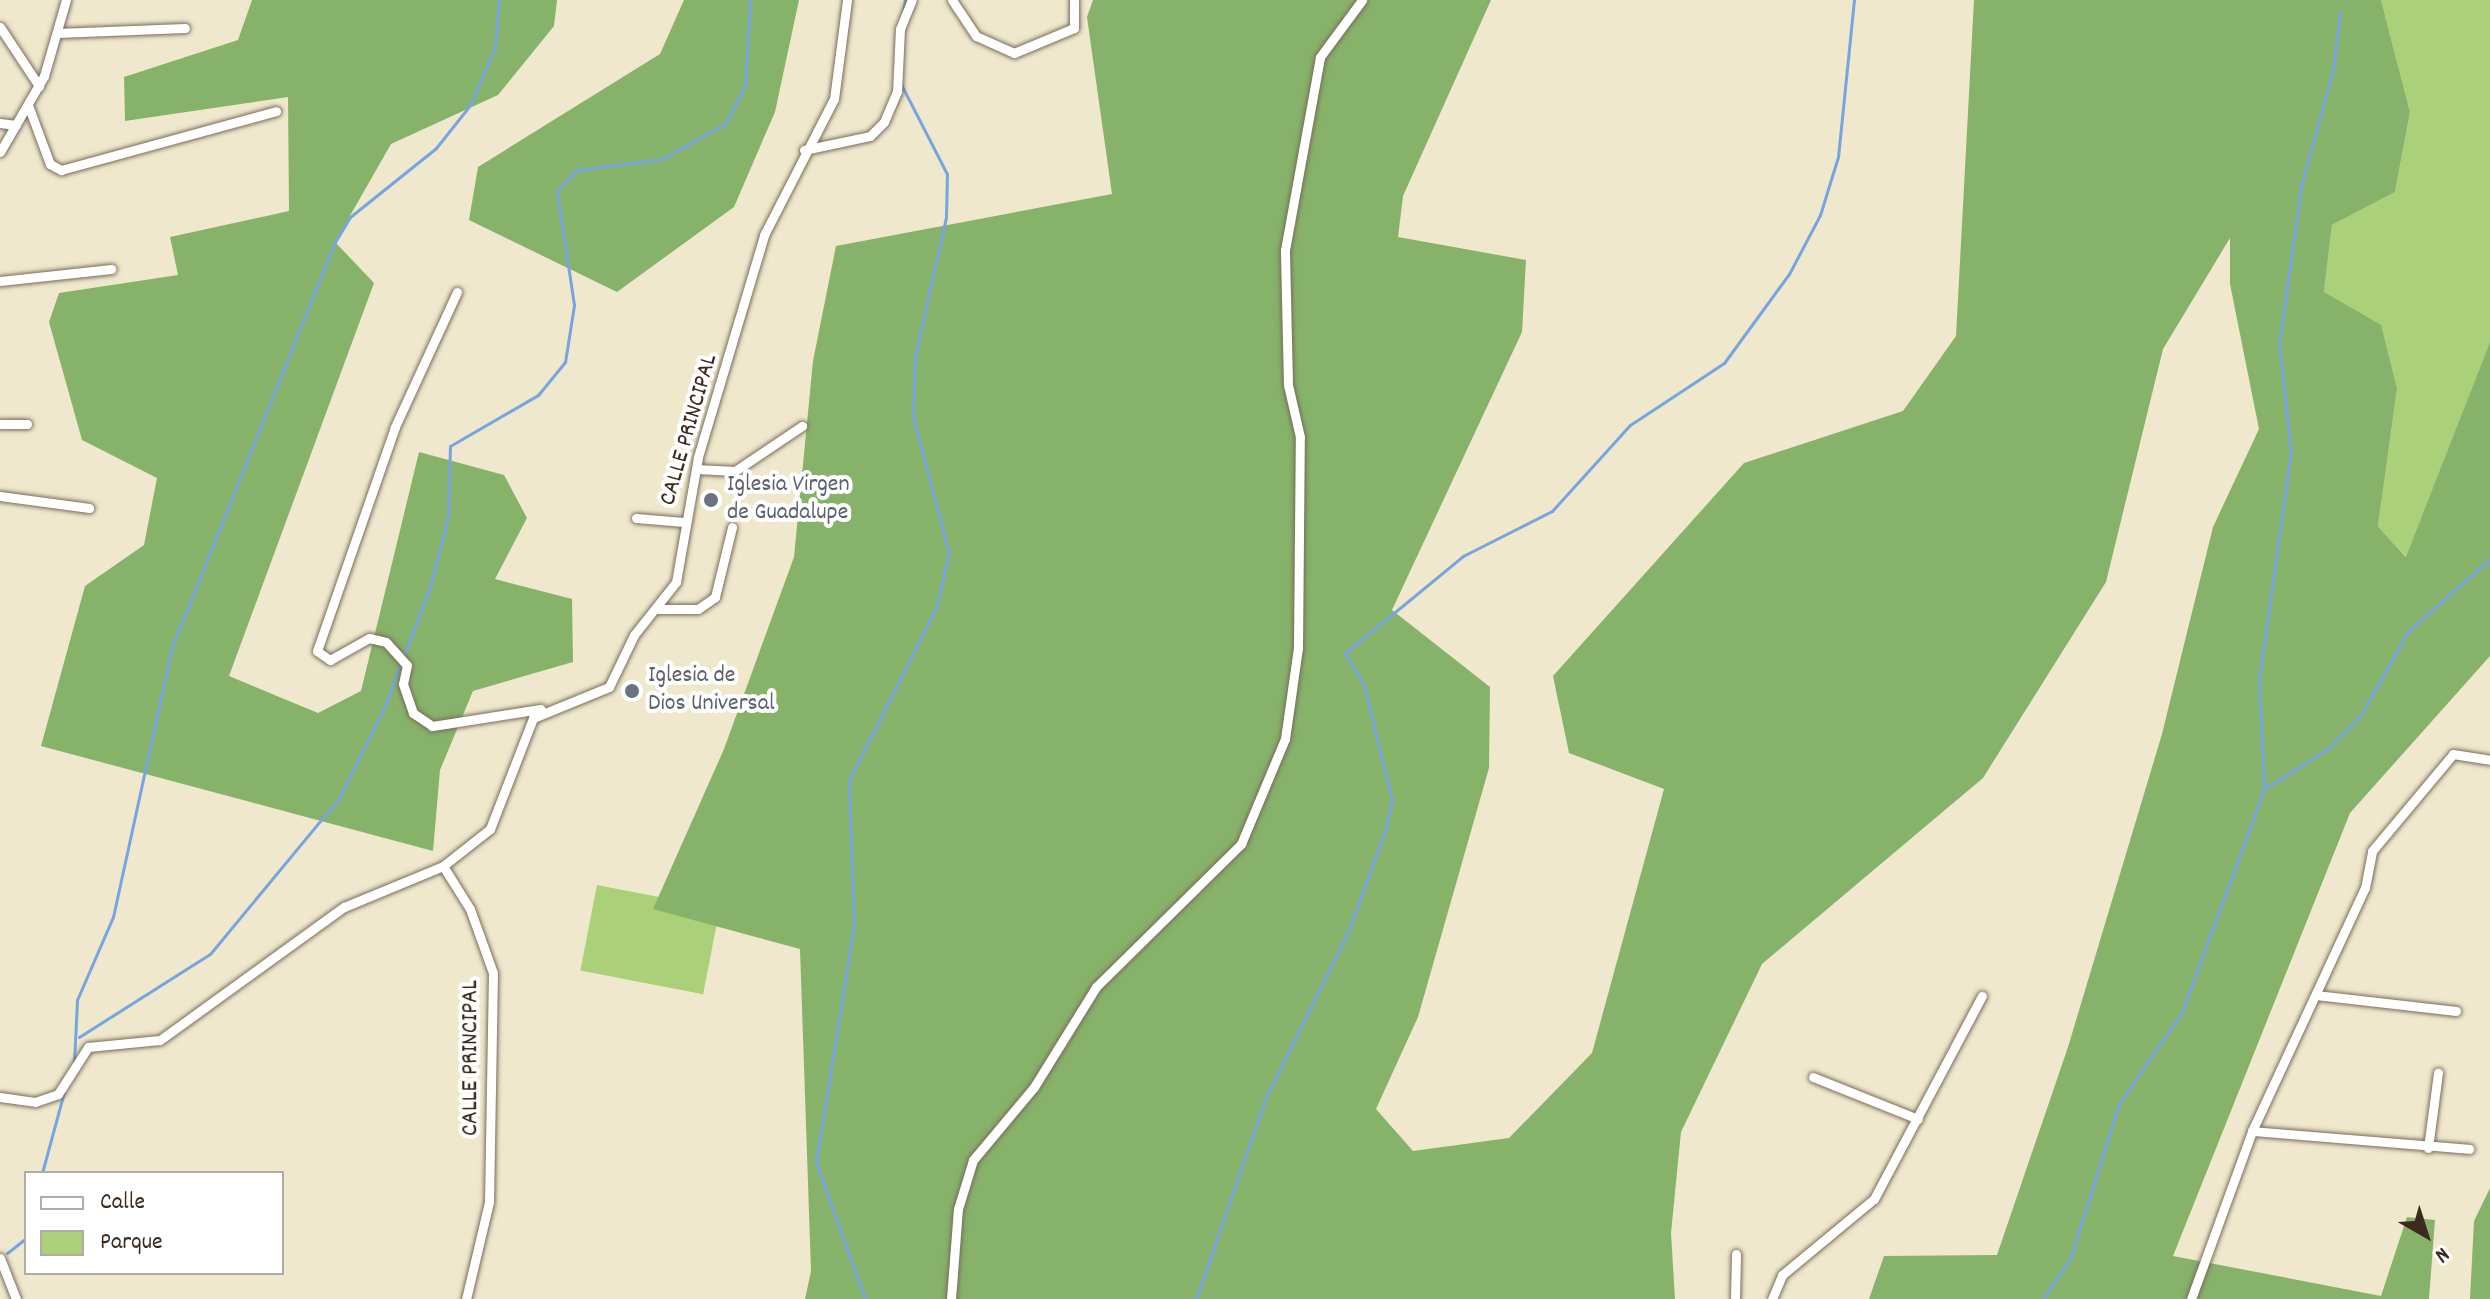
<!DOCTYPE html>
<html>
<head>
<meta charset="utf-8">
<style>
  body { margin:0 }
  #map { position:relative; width:2490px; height:1299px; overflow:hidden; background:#efe8cd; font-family:Dekko,sans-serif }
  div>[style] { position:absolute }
  .green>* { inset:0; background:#aad07a; transform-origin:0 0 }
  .forest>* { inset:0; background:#87b26a }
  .stream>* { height:3px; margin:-1.5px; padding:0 1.5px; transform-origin:1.5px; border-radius:1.5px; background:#76a5e0 }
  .roads { filter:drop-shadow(0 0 2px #7a6c5b) drop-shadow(0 0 2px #7a6c5b) }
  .minor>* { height:9px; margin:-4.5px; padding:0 4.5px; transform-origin:4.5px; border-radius:4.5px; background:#fff }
  .dots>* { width:22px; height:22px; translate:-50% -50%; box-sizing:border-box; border:4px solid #fff; border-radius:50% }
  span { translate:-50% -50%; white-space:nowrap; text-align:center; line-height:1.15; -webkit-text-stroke:8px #fff; paint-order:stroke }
  .street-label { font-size:24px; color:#3b2a1e }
  .worship-label { font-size:24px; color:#5b616d }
  .left { translate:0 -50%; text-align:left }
  .legend { position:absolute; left:24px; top:1171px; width:260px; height:104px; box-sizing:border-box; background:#fff; border:2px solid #b1aaa5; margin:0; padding:10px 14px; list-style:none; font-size:24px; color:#3b2a1e }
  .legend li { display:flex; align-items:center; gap:16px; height:40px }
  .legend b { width:40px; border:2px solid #b1aaa5 }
  .north { position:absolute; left:2386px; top:1195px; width:80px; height:80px; -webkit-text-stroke:6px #fff; paint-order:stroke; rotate:141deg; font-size:22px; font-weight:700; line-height:32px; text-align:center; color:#3b2a1e }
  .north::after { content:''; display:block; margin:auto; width:28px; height:36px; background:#3b2a1e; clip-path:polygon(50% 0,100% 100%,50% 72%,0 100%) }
</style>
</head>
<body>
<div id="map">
  <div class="green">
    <div style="clip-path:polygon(2381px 0,2490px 0,2490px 342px,2407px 557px,2378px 528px,2397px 389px,2324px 292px,2332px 225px,2395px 192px,2410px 112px)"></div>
    <div style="left:597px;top:885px;width:125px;height:87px;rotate:11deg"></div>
  </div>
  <div class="forest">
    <div style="clip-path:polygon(252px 0,557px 0,554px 26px,498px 95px,391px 144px,335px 242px,374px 283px,229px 676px,318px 713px,361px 691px,419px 452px,504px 475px,527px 518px,495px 579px,572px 599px,573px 662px,473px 691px,440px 770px,433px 851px,41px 746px,85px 586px,144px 545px,157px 478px,82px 440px,49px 322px,59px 293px,178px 275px,170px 237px,289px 211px,288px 97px,125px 121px,124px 77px,238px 40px)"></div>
    <div style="clip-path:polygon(684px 0,799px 0,775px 112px,734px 207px,617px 292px,469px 220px,478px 167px,660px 54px)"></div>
    <div style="clip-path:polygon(1093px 0,1491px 0,1403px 196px,1398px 237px,1526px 260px,1522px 332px,1392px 610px,1490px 687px,1489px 768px,1418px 1017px,1376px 1109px,1413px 1151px,1509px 1138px,1592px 1053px,1664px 789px,1569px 753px,1553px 676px,1744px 463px,1903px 411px,1956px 336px,1974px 0,2381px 0,2410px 112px,2395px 192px,2332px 225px,2324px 292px,2381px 325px,2397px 389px,2378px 527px,2406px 557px,2490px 342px,2490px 656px,2350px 813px,2173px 1256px,2381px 1296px,2407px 1217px,2435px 1220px,2429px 1299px,1869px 1299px,1884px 1256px,1997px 1255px,2068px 1047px,2162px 734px,2213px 527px,2259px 429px,2230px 284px,2230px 238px,2163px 349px,2106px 582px,1983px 778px,1762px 964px,1681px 1132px,1671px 1233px,1675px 1299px,805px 1299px,811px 1271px,800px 949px,653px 909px,724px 749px,794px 557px,813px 361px,836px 246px,1112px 194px,1087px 17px)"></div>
    <div style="clip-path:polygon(2490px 1188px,2490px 1299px,2470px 1299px,2474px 1221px)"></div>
  </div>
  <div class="stream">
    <div style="left:895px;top:65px;width:66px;rotate:-81.3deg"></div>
    <div style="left:2264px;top:789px;width:77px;rotate:-32.2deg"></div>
    <div style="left:2329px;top:748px;width:46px;rotate:-45.9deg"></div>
    <div style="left:2361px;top:715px;width:96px;rotate:-60.8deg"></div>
    <div style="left:2408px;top:631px;width:109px;rotate:-41.3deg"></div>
    <div style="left:79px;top:1037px;width:155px;rotate:-32.4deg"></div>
    <div style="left:210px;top:954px;width:202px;rotate:-50.4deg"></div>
    <div style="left:339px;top:798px;width:101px;rotate:-63.4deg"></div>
    <div style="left:384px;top:708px;width:129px;rotate:-69.2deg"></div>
    <div style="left:430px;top:587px;width:72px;rotate:-75.6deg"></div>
    <div style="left:448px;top:517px;width:71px;rotate:-88.4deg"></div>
    <div style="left:450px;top:446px;width:102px;rotate:-30.1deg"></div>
    <div style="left:538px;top:395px;width:43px;rotate:-50.7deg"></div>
    <div style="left:565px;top:362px;width:58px;rotate:-81deg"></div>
    <div style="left:574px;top:305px;width:115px;rotate:-98.5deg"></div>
    <div style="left:557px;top:191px;width:29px;rotate:-46deg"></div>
    <div style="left:577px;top:170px;width:86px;rotate:-7.4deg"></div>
    <div style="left:662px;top:159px;width:72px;rotate:-29.1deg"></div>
    <div style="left:725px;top:124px;width:43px;rotate:-62.2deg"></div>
    <div style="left:745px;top:86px;width:86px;rotate:-86.7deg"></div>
    <div style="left:74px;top:1062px;width:62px;rotate:-87.2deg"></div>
    <div style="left:77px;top:1000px;width:90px;rotate:-66.6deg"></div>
    <div style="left:113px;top:917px;width:276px;rotate:-77.7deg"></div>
    <div style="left:172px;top:647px;width:437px;rotate:-68.1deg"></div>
    <div style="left:335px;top:242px;width:29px;rotate:-59deg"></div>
    <div style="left:350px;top:217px;width:110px;rotate:-38.7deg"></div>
    <div style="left:436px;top:148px;width:56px;rotate:-51.5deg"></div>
    <div style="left:471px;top:104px;width:63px;rotate:-67.5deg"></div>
    <div style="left:495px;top:46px;width:46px;rotate:-85deg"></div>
    <div style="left:42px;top:1173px;width:84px;rotate:-74.8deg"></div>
    <div style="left:7px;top:1253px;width:24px;rotate:-38deg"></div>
    <div style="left:865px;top:1299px;width:145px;rotate:-109.7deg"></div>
    <div style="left:816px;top:1162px;width:239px;rotate:-80.9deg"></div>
    <div style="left:854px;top:926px;width:146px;rotate:-92deg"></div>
    <div style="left:849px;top:780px;width:193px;rotate:-63.2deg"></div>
    <div style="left:936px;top:608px;width:57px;rotate:-76.7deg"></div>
    <div style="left:949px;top:553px;width:141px;rotate:-104.8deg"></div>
    <div style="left:913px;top:417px;width:61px;rotate:-88.1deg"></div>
    <div style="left:915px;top:356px;width:142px;rotate:-77.4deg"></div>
    <div style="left:946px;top:217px;width:43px;rotate:-88.7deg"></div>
    <div style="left:947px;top:174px;width:101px;rotate:-117.1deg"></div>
    <div style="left:1196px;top:1299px;width:214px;rotate:-70.9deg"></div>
    <div style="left:1266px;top:1097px;width:184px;rotate:-63.6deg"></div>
    <div style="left:1348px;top:932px;width:108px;rotate:-69.9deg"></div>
    <div style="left:1385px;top:831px;width:31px;rotate:-77deg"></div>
    <div style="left:1392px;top:801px;width:119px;rotate:-103.6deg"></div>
    <div style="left:1364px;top:685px;width:37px;rotate:-121deg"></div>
    <div style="left:1345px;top:653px;width:153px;rotate:-39.4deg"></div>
    <div style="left:1463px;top:556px;width:100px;rotate:-26.8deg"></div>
    <div style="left:1552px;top:511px;width:116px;rotate:-47.8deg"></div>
    <div style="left:1630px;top:425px;width:113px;rotate:-33.4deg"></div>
    <div style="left:1724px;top:363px;width:110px;rotate:-53.9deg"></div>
    <div style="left:1789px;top:274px;width:67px;rotate:-62.3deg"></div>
    <div style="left:1820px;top:215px;width:61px;rotate:-72.8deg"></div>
    <div style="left:1838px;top:157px;width:158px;rotate:-84.2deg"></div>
    <div style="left:2043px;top:1299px;width:48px;rotate:-56deg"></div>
    <div style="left:2070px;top:1259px;width:163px;rotate:-72.5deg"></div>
    <div style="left:2119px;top:1104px;width:112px;rotate:-55.6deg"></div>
    <div style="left:2182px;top:1012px;width:238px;rotate:-69.8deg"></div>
    <div style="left:2264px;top:789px;width:110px;rotate:-92.6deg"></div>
    <div style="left:2259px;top:679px;width:229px;rotate:-82deg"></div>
    <div style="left:2291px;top:452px;width:108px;rotate:-96.4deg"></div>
    <div style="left:2279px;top:345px;width:161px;rotate:-82.1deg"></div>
    <div style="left:2301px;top:186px;width:121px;rotate:-74.7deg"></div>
    <div style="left:2333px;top:69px;width:58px;rotate:-83.1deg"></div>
  </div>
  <div class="roads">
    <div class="minor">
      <div style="left:952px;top:0;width:43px;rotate:56.3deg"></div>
      <div style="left:976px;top:36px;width:42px;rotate:24.1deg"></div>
      <div style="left:1014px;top:53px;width:65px;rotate:-22.6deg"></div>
      <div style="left:1074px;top:28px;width:28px;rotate:-90deg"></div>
      <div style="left:0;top:27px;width:71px;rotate:56.5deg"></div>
      <div style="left:57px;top:33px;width:128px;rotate:-2.2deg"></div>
      <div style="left:28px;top:105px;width:63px;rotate:69.6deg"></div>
      <div style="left:50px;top:164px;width:13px;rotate:29deg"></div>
      <div style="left:61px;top:170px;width:223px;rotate:-15.3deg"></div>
      <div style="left:0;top:123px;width:16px;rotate:7deg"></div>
      <div style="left:804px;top:150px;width:67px;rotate:-12deg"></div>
      <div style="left:870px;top:136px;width:20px;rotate:-45deg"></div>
      <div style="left:884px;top:122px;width:33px;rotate:-67deg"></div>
      <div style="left:897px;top:92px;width:63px;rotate:-87.3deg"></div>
      <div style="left:900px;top:29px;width:31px;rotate:-68deg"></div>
      <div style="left:0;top:152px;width:88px;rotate:-59.9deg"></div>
      <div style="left:44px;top:76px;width:79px;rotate:-73.9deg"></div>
      <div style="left:0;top:281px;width:112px;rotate:-6.2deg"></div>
      <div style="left:457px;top:292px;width:149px;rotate:114.7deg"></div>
      <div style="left:395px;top:427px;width:237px;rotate:109.2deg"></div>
      <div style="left:317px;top:651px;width:16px;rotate:35deg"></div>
      <div style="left:330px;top:660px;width:45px;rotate:-29.4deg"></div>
      <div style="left:369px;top:638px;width:17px;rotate:13deg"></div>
      <div style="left:386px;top:642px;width:31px;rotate:48deg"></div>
      <div style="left:407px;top:665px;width:19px;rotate:102deg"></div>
      <div style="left:403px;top:684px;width:31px;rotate:71deg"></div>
      <div style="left:413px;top:713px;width:23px;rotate:34deg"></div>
      <div style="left:432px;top:726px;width:110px;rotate:-8.9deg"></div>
      <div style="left:0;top:424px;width:27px"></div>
      <div style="left:696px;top:469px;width:39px;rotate:3deg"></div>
      <div style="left:735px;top:471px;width:81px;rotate:-33.9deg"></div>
      <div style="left:0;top:496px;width:90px;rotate:7.7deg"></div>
      <div style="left:636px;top:518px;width:48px;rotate:4.8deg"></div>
      <div style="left:656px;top:609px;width:42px"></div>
      <div style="left:698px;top:609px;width:21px;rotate:-35deg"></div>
      <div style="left:715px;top:597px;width:72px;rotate:-76.3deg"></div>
      <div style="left:443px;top:866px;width:51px;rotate:57.9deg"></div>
      <div style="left:470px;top:909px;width:68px;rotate:70.2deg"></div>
      <div style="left:493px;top:973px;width:229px;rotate:91deg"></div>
      <div style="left:489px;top:1202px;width:100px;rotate:103.3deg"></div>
      <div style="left:2316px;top:995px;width:141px;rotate:6.5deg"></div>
      <div style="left:1813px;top:1077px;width:113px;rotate:21.8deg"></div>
      <div style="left:0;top:1097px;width:35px;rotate:8deg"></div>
      <div style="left:35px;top:1102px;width:24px;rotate:-19deg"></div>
      <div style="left:58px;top:1094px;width:56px;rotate:-57.4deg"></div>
      <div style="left:88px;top:1047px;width:72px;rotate:-5.6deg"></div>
      <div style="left:160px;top:1040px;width:227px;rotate:-35.9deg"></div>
      <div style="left:344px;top:907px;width:107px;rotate:-22.5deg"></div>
      <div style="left:443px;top:866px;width:60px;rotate:-38.2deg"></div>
      <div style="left:490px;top:829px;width:119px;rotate:-68.8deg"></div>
      <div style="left:533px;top:718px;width:82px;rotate:-22.2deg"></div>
      <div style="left:609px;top:687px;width:58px;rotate:-64.3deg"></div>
      <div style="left:634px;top:635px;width:68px;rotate:-51.6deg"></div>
      <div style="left:676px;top:582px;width:127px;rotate:-80deg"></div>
      <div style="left:698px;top:457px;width:232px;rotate:-73.4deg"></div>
      <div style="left:764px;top:235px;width:153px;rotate:-62.8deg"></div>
      <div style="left:834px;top:99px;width:100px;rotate:-82.5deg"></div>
      <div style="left:2252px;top:1131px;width:218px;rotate:4.7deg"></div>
      <div style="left:2428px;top:1148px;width:76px;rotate:-82.4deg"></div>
      <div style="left:0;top:1258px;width:44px;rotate:68.7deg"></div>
      <div style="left:951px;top:1299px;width:90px;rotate:-85.6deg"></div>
      <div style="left:958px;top:1209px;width:51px;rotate:-73deg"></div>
      <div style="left:973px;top:1160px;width:95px;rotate:-50.1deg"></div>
      <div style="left:1034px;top:1087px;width:118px;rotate:-58.2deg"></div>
      <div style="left:1096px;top:987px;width:204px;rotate:-44.6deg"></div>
      <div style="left:1241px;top:844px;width:114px;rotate:-67.3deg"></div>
      <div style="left:1285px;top:739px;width:92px;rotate:-81.9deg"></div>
      <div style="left:1298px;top:648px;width:211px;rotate:-89.5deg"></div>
      <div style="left:1300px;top:437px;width:53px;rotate:-103deg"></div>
      <div style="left:1288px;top:385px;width:135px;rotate:-91.3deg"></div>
      <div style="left:1285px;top:250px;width:196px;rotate:-79.7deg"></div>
      <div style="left:1320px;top:57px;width:71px;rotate:-53.6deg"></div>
      <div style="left:1735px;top:1299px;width:45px;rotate:-88.7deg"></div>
      <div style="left:1772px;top:1299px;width:26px;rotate:-67deg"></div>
      <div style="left:1782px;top:1275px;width:119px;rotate:-39.6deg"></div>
      <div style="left:1874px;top:1199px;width:230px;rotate:-62deg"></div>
      <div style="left:2191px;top:1299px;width:179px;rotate:-70deg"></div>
      <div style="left:2252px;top:1131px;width:268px;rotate:-65.1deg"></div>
      <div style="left:2365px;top:888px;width:38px;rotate:-79deg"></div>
      <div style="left:2372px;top:851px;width:126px;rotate:-50.1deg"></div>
      <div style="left:2453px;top:754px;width:37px;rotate:9deg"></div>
    </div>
  </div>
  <div class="dots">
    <div style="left:711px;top:500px;background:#6b7280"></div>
    <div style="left:632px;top:691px;background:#6b7280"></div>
  </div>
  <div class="street-label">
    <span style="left:690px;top:430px;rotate:-74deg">CALLE PRINCIPAL</span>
    <span style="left:472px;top:1058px;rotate:-90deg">CALLE PRINCIPAL</span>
  </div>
  <div class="worship-label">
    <span class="left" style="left:727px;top:500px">Iglesia Virgen<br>de Guadalupe</span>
    <span class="left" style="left:648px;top:691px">Iglesia de<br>Dios Universal</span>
  </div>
  <ul class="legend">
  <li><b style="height:10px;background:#fff"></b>Calle</li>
  <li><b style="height:22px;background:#aad07a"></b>Parque</li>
  </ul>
  <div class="north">N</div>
</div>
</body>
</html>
